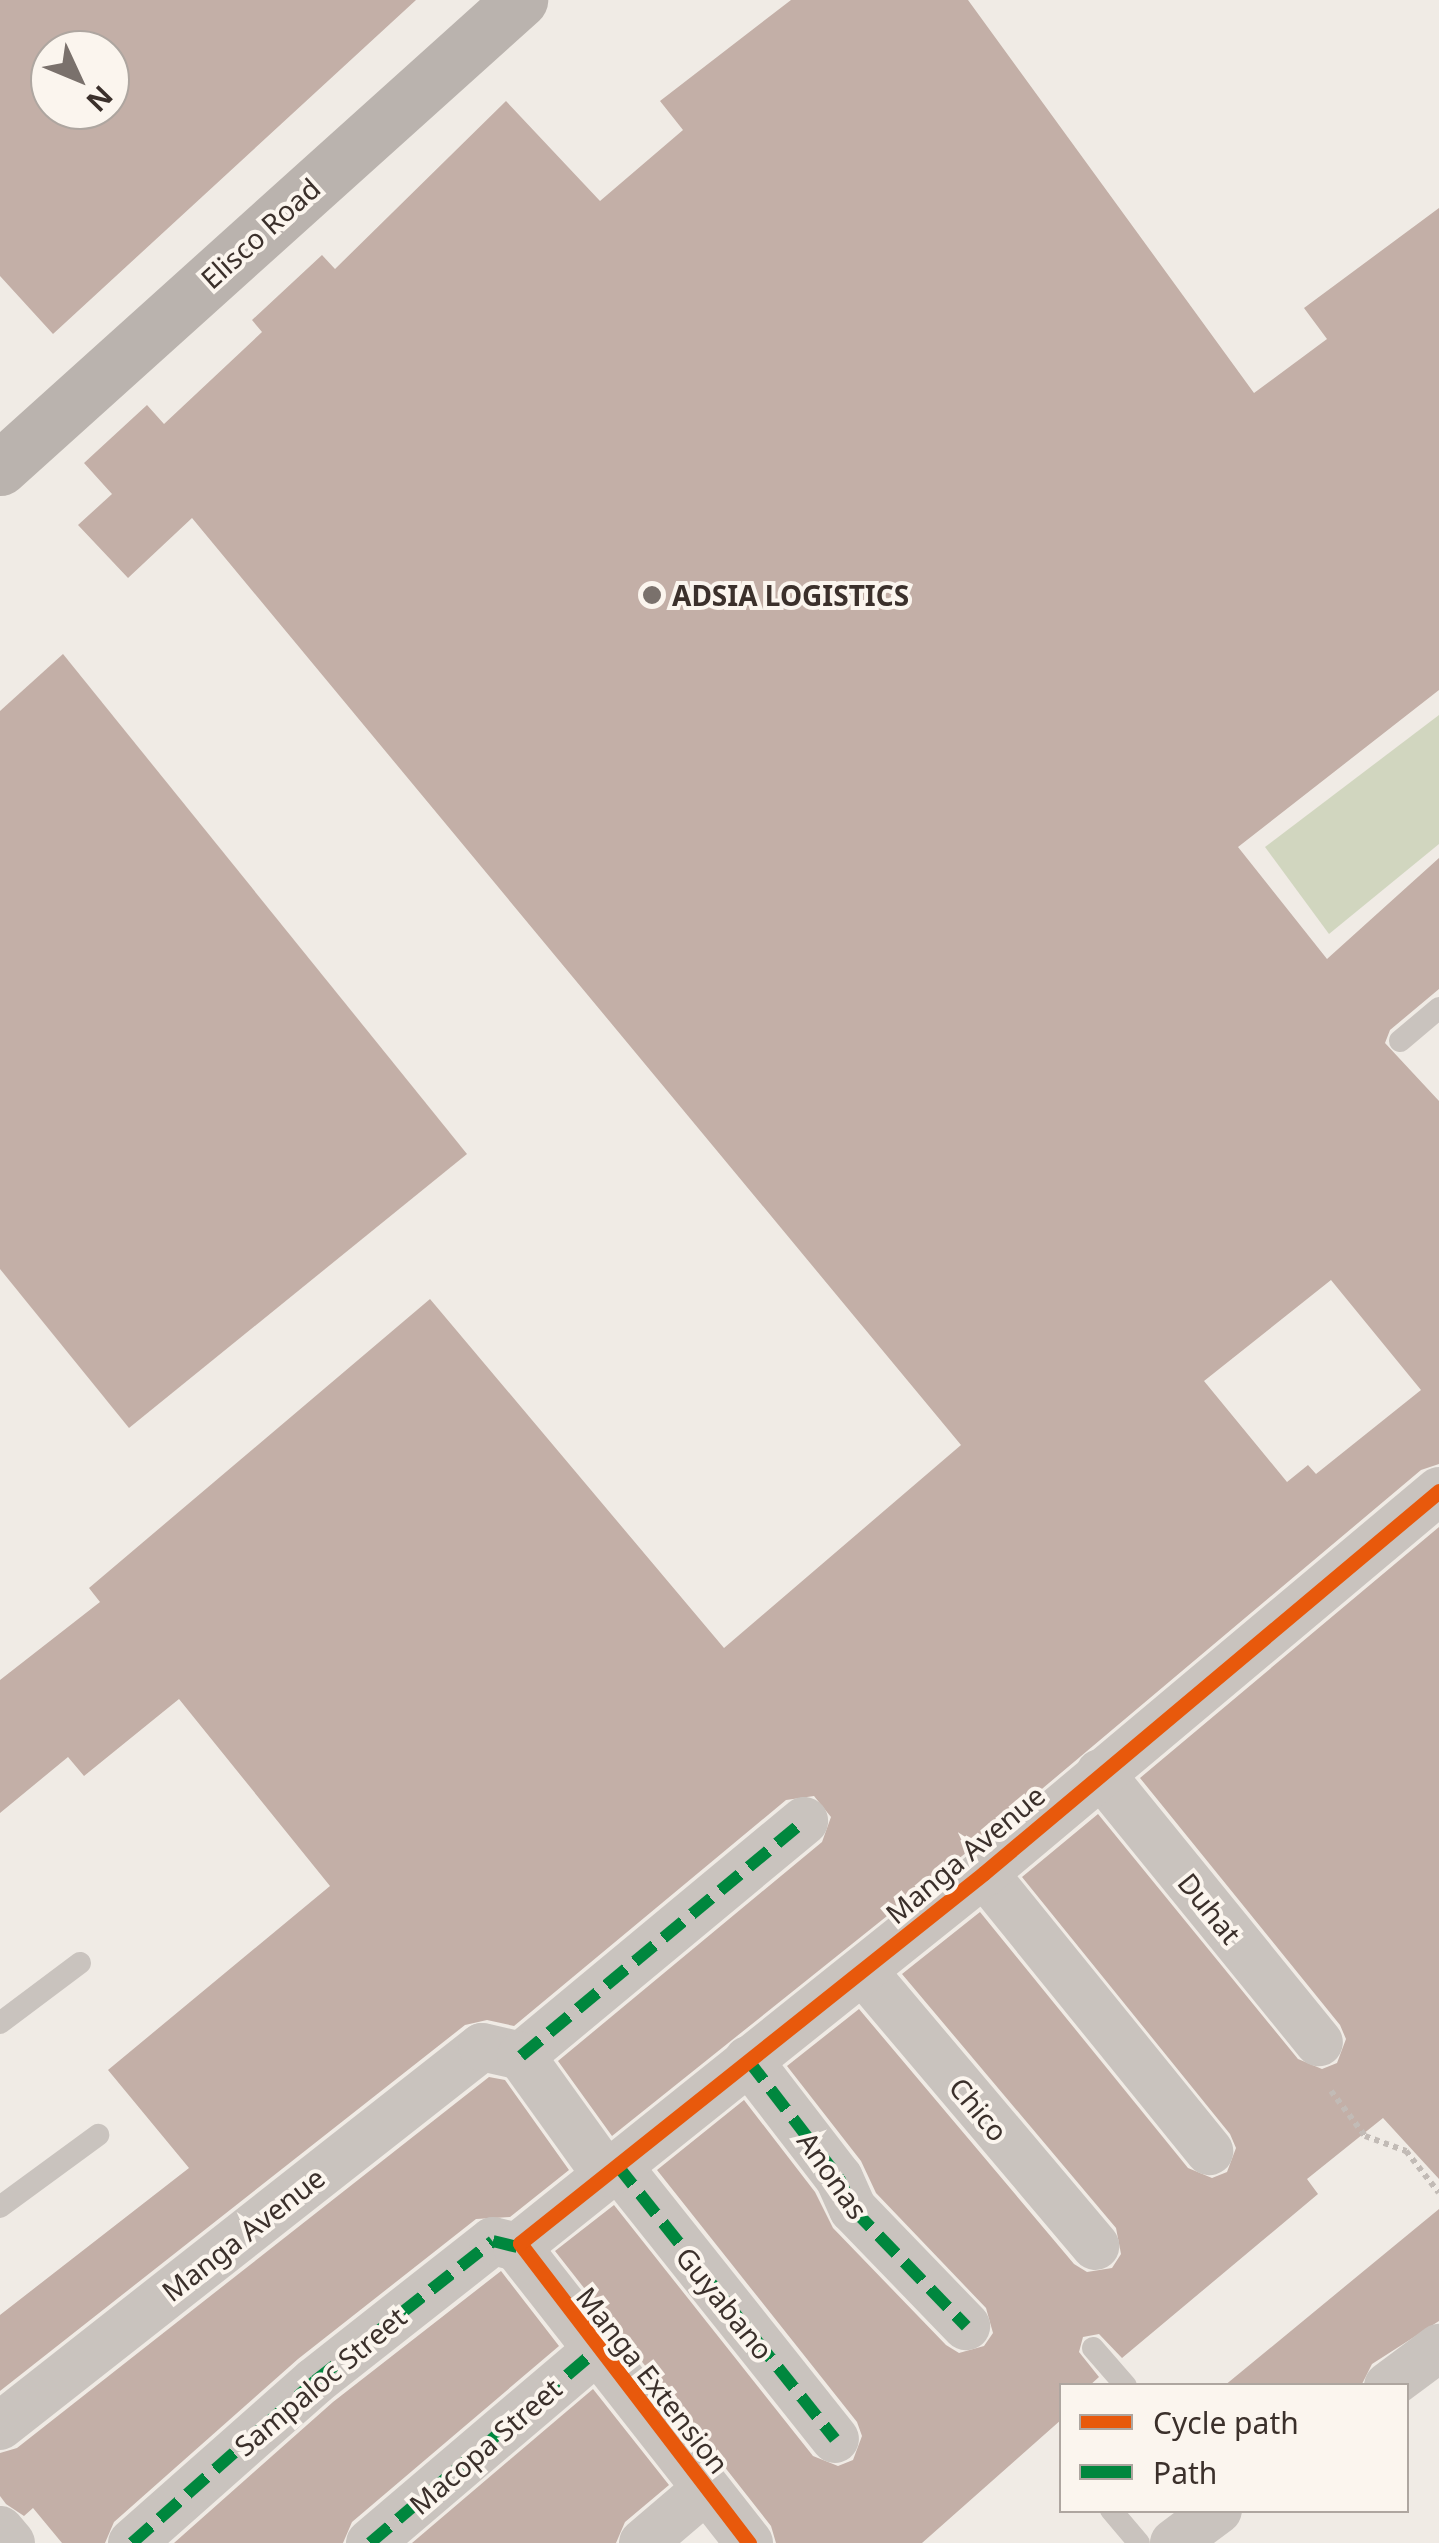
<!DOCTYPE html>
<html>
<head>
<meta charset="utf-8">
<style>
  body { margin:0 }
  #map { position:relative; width:1439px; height:2543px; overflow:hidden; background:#f0ebe5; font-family:"Noto Sans",sans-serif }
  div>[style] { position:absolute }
  .green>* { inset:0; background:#d1d6bf }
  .building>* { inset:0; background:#c3afa7 }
  .path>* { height:6px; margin-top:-3px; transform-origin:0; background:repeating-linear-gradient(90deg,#c2bbb6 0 5px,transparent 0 10px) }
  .lane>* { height:22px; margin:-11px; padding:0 11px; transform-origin:11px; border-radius:11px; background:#c9c3be }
  .street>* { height:48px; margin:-24px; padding:0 24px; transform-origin:24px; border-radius:24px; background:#c9c3be }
  .secondary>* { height:55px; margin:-27.5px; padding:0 27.5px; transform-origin:27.5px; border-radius:27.5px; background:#bab3ae }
  .quiet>* { height:12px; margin-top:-6px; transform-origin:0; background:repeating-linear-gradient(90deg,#00873e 0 25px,transparent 0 37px) }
  .cycleway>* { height:15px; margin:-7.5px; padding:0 7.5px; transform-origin:7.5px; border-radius:7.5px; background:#e8590c }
  .dots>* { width:28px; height:28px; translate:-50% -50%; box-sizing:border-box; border:5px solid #fbf5ee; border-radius:50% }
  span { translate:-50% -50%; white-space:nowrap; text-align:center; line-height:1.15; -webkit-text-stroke:8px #fbf5ee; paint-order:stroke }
  .street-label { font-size:28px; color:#3b302b }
  .poi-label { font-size:28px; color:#3b302b; font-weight:700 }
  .left { translate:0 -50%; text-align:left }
  .legend { position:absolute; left:1059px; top:2383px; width:350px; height:130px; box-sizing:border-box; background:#fbf5ee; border:2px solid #aea6a0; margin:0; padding:12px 18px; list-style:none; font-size:30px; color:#3b302b }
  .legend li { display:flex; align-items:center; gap:20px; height:50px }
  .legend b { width:50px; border:2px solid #aea6a0 }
  .north { position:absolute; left:30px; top:30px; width:100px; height:100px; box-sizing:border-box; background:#fbf5ee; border:2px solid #aea6a0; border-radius:50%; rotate:134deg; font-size:28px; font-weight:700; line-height:40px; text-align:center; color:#3b302b }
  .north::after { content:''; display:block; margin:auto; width:35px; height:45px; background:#7a716c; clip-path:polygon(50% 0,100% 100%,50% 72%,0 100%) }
</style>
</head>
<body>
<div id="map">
  <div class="green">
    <div style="clip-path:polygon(1439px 715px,1439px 844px,1329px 934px,1265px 847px)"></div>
  </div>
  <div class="building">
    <div style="clip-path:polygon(evenodd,0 0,416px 0,53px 334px,0 276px,0 0,50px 50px,110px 50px,110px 110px,50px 110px,50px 50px)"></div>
    <div style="clip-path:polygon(evenodd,791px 0,968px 0,1254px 393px,1327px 339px,1304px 308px,1439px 208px,1439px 690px,1238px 847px,1327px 959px,1439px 858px,1439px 989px,1390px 1030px,1385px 1043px,1439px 1101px,1439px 1464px,1421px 1470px,967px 1852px,612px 2136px,558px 2061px,822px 1842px,831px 1817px,814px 1796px,786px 1800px,514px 2026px,487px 2020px,465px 2025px,0 2391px,0 2315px,189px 2168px,108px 2070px,330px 1886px,179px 1699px,84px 1776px,68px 1757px,0 1813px,0 1680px,100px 1602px,89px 1588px,430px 1299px,724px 1648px,961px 1445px,192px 518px,128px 578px,78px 525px,112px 494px,84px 463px,147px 405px,164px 424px,262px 332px,252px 320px,322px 255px,335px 269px,506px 101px,600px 201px,683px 130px,660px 101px,791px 0,1331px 1280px,1421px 1390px,1316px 1474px,1308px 1465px,1287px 1482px,1204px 1381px,1331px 1280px)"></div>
    <div style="clip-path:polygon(63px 654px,467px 1154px,129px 1428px,0 1269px,0 711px)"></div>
    <div style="clip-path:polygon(1439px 1527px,1439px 2179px,1383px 2118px,1307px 2179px,1318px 2194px,1122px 2358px,1099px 2334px,1083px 2337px,1079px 2352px,1099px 2377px,1089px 2386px,1062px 2386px,1062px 2419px,922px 2543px,776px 2543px,771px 2526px,555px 2251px,614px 2205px,813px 2456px,838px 2466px,853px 2460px,862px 2436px,857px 2422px,657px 2170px,744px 2100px,815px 2192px,833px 2228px,946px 2345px,959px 2353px,984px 2346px,993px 2333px,986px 2308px,876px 2193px,861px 2161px,787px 2066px,859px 2009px,1074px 2264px,1087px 2272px,1112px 2268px,1121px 2254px,1116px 2228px,902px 1974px,980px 1912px,1188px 2168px,1212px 2178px,1227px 2172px,1236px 2148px,1230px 2134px,1022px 1877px,1098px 1814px,1298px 2059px,1322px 2069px,1337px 2063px,1346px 2039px,1340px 2025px,1140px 1778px)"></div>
    <div style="clip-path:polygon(489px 2077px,505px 2080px,569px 2170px,510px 2217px,476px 2219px,298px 2359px,114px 2522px,105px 2543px,62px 2543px,33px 2508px,24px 2516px,6px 2504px,0 2496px,0 2453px,17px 2448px)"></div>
    <div style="clip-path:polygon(1439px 2209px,1439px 2321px,1372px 2364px,1361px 2386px,1224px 2386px)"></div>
    <div style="clip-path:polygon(501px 2271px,559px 2346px,352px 2522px,343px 2543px,174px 2543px,333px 2402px)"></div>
    <div style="clip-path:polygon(593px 2389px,669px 2485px,625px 2522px,616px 2543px,412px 2543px)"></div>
  </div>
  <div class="path">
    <div style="left:1331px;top:2091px;width:56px;rotate:52.9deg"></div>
    <div style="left:1365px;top:2136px;width:44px;rotate:20.1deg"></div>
    <div style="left:1406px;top:2151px;width:53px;rotate:51.8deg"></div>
  </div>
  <div class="lane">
    <div style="left:1400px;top:1041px;width:51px;rotate:-40.2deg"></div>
    <div style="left:0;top:2023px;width:100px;rotate:-36.9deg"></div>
    <div style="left:0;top:2207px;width:122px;rotate:-36.3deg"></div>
    <div style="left:1093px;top:2348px;width:50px;rotate:49deg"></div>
    <div style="left:1111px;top:2510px;width:43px;rotate:49.7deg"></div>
  </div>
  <div class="street">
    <div style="left:1100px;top:1773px;width:347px;rotate:50.9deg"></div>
    <div style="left:984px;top:1873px;width:358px;rotate:51deg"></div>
    <div style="left:863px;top:1971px;width:360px;rotate:49.8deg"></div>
    <div style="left:521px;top:2056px;width:368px;rotate:-39.7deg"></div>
    <div style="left:748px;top:2060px;width:149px;rotate:52.4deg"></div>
    <div style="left:839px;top:2178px;width:34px;rotate:66deg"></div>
    <div style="left:853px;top:2209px;width:163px;rotate:46deg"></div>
    <div style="left:617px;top:2165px;width:350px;rotate:51.5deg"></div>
    <div style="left:517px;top:2247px;width:598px;rotate:-38.69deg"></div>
    <div style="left:984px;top:1873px;width:594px;rotate:-40.02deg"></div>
    <div style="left:1388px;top:2386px;width:64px;rotate:-36.7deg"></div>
    <div style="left:0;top:2426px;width:613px;rotate:-38.18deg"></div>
    <div style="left:482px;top:2047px;width:40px;rotate:13deg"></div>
    <div style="left:521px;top:2056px;width:144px;rotate:54.3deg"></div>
    <div style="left:0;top:2530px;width:17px;rotate:50deg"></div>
    <div style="left:132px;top:2543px;width:244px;rotate:-41.5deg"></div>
    <div style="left:315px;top:2381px;width:226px;rotate:-38.2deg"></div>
    <div style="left:493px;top:2241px;width:25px;rotate:14deg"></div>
    <div style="left:517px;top:2247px;width:376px;rotate:51.9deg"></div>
    <div style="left:370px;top:2543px;width:301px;rotate:-40.4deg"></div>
    <div style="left:643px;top:2543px;width:82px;rotate:-40.5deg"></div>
    <div style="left:1174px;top:2543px;width:55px;rotate:-36.9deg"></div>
  </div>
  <div class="secondary">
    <div style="left:0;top:468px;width:700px;rotate:-41.99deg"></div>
  </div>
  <div class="quiet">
    <div style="left:521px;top:2056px;width:368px;rotate:-39.7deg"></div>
    <div style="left:748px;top:2060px;width:149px;rotate:52.4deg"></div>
    <div style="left:839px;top:2178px;width:34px;rotate:66deg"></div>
    <div style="left:853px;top:2209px;width:163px;rotate:46deg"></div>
    <div style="left:617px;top:2165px;width:350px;rotate:51.5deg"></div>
    <div style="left:132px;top:2543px;width:244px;rotate:-41.5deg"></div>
    <div style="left:315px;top:2381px;width:226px;rotate:-38.2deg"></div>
    <div style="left:493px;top:2241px;width:25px;rotate:14deg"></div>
    <div style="left:370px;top:2543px;width:301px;rotate:-40.4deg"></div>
  </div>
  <div class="cycleway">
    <div style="left:749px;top:2543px;width:377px;rotate:-127.4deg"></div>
    <div style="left:520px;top:2243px;width:593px;rotate:-38.57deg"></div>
    <div style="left:984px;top:1873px;width:594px;rotate:-40.02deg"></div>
  </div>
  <div class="dots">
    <div style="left:652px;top:595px;background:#7a716c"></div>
  </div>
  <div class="street-label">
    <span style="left:260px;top:233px;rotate:-42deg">Elisco Road</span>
    <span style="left:965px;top:1854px;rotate:-40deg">Manga Avenue</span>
    <span style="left:1210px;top:1908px;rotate:51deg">Duhat</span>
    <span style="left:979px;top:2109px;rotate:50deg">Chico</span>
    <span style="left:833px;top:2175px;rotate:55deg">Anonas</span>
    <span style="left:243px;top:2234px;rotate:-38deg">Manga Avenue</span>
    <span style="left:725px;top:2303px;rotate:51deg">Guyabano</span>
    <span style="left:653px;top:2380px;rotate:52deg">Manga Extension</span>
    <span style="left:320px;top:2381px;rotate:-40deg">Sampaloc Street</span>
    <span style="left:485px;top:2446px;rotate:-41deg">Macopa Street</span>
  </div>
  <div class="poi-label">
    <span class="left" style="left:672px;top:595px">ADSIA LOGISTICS</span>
  </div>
  <ul class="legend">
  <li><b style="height:12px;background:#e8590c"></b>Cycle path</li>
  <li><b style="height:12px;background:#00873e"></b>Path</li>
  </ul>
  <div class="north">N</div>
</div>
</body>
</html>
